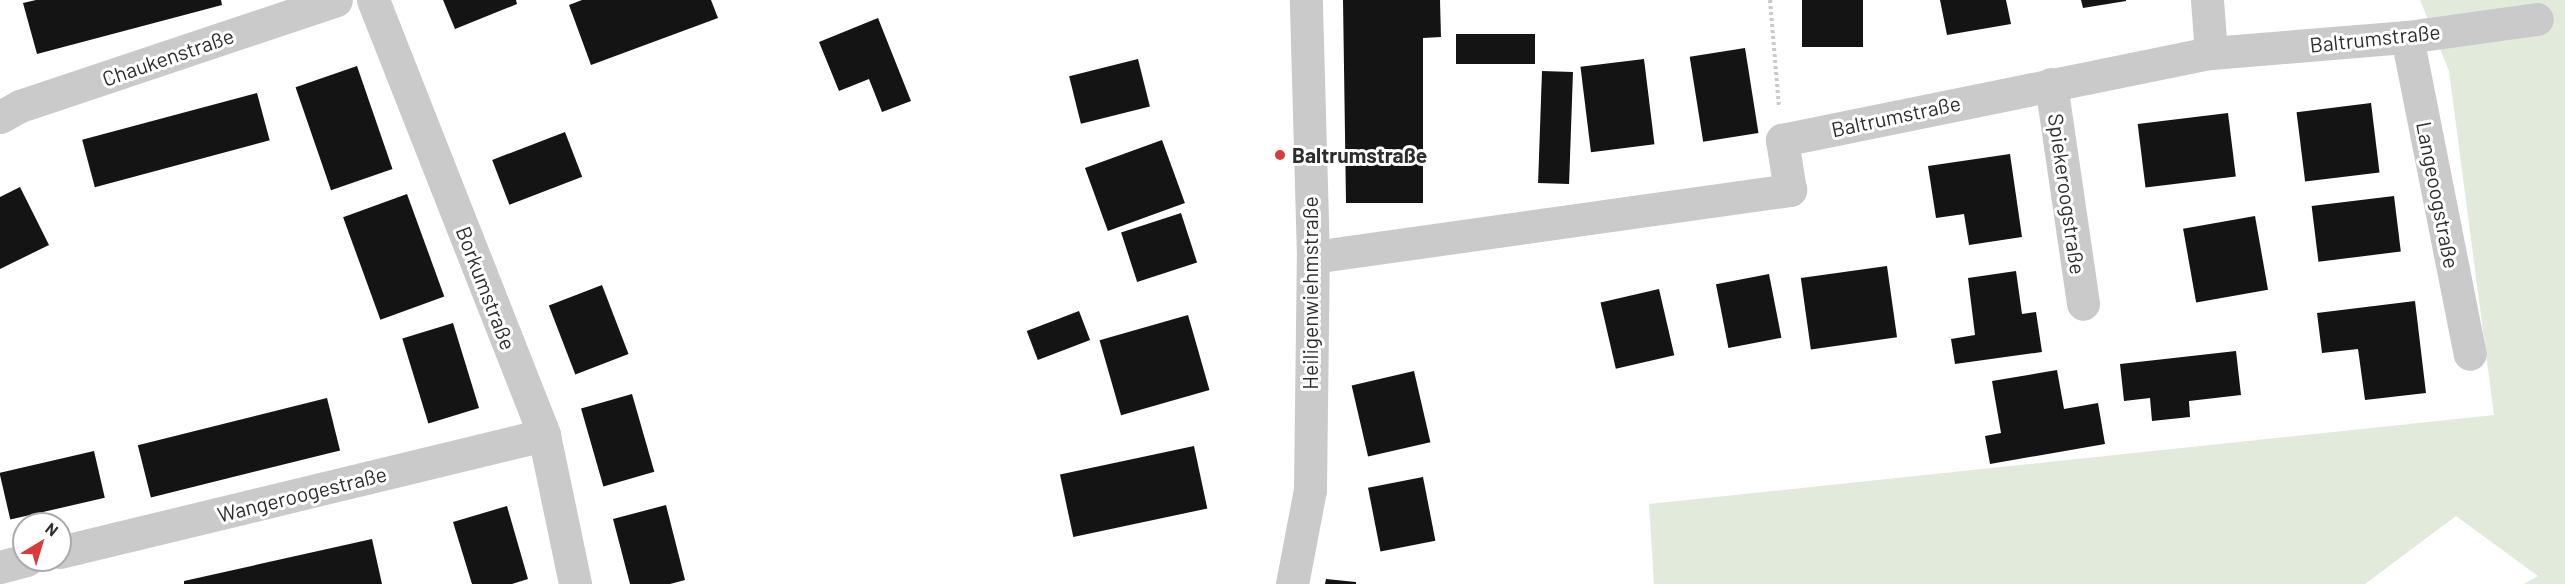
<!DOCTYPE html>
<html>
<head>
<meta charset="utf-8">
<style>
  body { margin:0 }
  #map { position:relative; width:2565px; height:584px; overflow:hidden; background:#fff; font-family:Barlow,sans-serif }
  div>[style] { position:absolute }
  .green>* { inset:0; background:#e2eadc }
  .building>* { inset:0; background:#141414; transform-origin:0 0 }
  .path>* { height:4px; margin-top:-2px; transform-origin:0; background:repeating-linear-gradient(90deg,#cacaca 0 3px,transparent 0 6px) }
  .minor>* { height:33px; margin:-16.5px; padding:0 16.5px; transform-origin:16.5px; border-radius:16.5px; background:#cacaca }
  .dots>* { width:16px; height:16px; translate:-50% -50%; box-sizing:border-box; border:3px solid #fff; border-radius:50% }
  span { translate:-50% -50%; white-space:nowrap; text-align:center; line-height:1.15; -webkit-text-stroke:6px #fff; paint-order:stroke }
  .street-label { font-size:21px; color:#2d2d2d }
  .poi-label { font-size:21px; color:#2d2d2d; font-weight:700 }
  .left { translate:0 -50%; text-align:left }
  .north { position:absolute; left:12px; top:512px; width:60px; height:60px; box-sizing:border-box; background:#fff; border:2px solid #ababab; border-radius:50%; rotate:38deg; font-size:16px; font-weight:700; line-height:24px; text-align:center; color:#2d2d2d }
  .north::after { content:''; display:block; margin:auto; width:21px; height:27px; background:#da3a3b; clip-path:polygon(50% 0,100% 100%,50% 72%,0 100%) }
</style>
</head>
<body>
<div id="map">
  <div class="green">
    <div style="clip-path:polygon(2420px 0,2565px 0,2565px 584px,2524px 584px,2538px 576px,2456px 516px,2365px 584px,1654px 584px,1649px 504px,2494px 415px,2449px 71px)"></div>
  </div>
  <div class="building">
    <div style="clip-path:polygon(36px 0,221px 0,222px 5px,37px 54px,23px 3px)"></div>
    <div style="clip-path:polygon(443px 0,516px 0,517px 4px,455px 29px)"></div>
    <div style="clip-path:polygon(582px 0,711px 0,718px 18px,591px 65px,569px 5px)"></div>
    <div style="clip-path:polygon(1343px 0,1440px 0,1441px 37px,1423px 38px,1423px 203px,1346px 203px)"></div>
    <div style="left:1802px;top:0;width:61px;height:47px"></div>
    <div style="clip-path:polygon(1940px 0,2006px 0,2011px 24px,1947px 35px)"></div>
    <div style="clip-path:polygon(2081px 0,2126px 0,2126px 1px,2083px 8px)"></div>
    <div style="clip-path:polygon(878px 18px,911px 101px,882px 112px,869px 79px,839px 91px,819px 42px)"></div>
    <div style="left:1456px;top:34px;width:79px;height:30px"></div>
    <div style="left:1745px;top:48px;width:86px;height:56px;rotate:81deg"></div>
    <div style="left:1138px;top:59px;width:49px;height:71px;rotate:76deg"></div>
    <div style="left:1644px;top:59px;width:86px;height:64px;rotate:83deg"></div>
    <div style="left:357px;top:66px;width:109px;height:65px;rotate:71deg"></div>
    <div style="left:1542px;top:71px;width:31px;height:112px;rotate:2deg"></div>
    <div style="left:257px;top:93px;width:49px;height:181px;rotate:75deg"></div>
    <div style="left:2371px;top:103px;width:70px;height:75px;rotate:83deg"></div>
    <div style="left:2228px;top:113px;width:64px;height:91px;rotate:83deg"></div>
    <div style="left:565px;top:132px;width:48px;height:78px;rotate:69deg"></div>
    <div style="left:1162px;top:140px;width:67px;height:82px;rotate:70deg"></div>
    <div style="clip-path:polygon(2010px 154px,2022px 237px,1969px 245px,1964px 214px,1936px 218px,1928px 166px)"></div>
    <div style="clip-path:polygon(20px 187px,49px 245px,0 269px,0 197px)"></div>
    <div style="left:407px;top:194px;width:109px;height:68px;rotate:70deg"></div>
    <div style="left:2394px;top:196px;width:56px;height:83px;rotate:83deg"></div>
    <div style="left:1181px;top:213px;width:52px;height:63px;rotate:72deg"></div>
    <div style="left:2255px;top:216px;width:75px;height:73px;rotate:80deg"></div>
    <div style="left:1887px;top:266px;width:72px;height:87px;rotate:82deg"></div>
    <div style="clip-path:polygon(2016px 271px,2022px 314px,2036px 312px,2042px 352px,1955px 364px,1951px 339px,1975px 335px,1968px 278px)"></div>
    <div style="left:1769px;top:274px;width:65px;height:54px;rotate:79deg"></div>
    <div style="left:602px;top:285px;width:74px;height:57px;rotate:69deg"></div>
    <div style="left:1659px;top:289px;width:68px;height:60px;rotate:77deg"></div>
    <div style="clip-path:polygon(2415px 301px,2426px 393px,2365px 400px,2358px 349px,2322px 353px,2317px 313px)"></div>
    <div style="left:1079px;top:311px;width:31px;height:56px;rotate:69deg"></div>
    <div style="left:1188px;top:315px;width:78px;height:92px;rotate:74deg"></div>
    <div style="left:453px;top:323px;width:89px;height:53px;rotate:73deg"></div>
    <div style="clip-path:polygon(2236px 351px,2241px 395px,2189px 401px,2190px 417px,2152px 421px,2150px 398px,2124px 401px,2120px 364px)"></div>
    <div style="clip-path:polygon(2057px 370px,2064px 409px,2098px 403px,2105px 444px,1990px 464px,1985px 436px,2001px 433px,1992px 381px)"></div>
    <div style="left:1414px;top:371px;width:73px;height:64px;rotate:77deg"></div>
    <div style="left:632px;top:394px;width:81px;height:53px;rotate:74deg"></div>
    <div style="left:327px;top:398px;width:54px;height:195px;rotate:76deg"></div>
    <div style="left:1194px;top:446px;width:64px;height:137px;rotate:78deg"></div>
    <div style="left:94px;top:451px;width:48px;height:97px;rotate:77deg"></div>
    <div style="left:1423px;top:477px;width:65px;height:56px;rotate:79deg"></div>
    <div style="clip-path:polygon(666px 505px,685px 580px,670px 584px,630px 584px,613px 519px)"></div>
    <div style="clip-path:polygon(507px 506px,528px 579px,512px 584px,472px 584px,453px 522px)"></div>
    <div style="clip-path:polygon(372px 539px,382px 584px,184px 584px,184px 581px)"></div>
    <div style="clip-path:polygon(1326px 579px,1356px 582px,1356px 584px,1325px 584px)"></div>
  </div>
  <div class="path">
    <div style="left:1770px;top:0;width:107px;rotate:85.2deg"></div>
  </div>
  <div class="minor">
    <div style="left:373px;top:0;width:467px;rotate:68.5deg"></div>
    <div style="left:544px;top:435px;width:152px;rotate:78.2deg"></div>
    <div style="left:2207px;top:0;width:53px;rotate:85.7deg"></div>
    <div style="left:2407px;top:37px;width:323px;rotate:78.8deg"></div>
    <div style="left:2051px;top:84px;width:222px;rotate:81.7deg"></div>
    <div style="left:0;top:117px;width:23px;rotate:-29deg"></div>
    <div style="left:20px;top:106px;width:333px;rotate:-18.5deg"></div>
    <div style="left:1313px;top:257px;width:482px;rotate:-8deg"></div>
    <div style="left:1790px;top:190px;width:51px;rotate:-99.1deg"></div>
    <div style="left:1782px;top:140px;width:438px;rotate:-11.5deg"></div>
    <div style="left:2211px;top:53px;width:197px;rotate:-4.7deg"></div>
    <div style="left:2407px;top:37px;width:131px;rotate:-7.9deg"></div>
    <div style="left:60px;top:552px;width:498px;rotate:-13.6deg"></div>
    <div style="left:0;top:567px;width:28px;rotate:-15deg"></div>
    <div style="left:1292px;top:584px;width:96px;rotate:-79.2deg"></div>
    <div style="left:1310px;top:490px;width:233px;rotate:-89.3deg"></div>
    <div style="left:1313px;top:257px;width:257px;rotate:-91.6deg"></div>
  </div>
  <div class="dots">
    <div style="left:1280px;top:155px;background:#da3a3b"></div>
  </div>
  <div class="street-label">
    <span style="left:2375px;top:38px;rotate:-6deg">Baltrumstraße</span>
    <span style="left:168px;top:57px;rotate:-19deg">Chaukenstraße</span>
    <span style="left:1896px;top:116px;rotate:-12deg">Baltrumstraße</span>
    <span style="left:2067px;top:194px;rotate:82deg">Spiekeroogstraße</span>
    <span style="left:2438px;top:195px;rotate:79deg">Langeoogstraße</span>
    <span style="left:486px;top:288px;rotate:69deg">Borkumstraße</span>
    <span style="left:1310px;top:293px;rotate:-90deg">Heiligenwiehmstraße</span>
    <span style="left:302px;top:494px;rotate:-14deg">Wangeroogestraße</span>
  </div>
  <div class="poi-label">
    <span class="left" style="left:1292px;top:155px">Baltrumstraße</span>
  </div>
  <div class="north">N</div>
</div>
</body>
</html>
